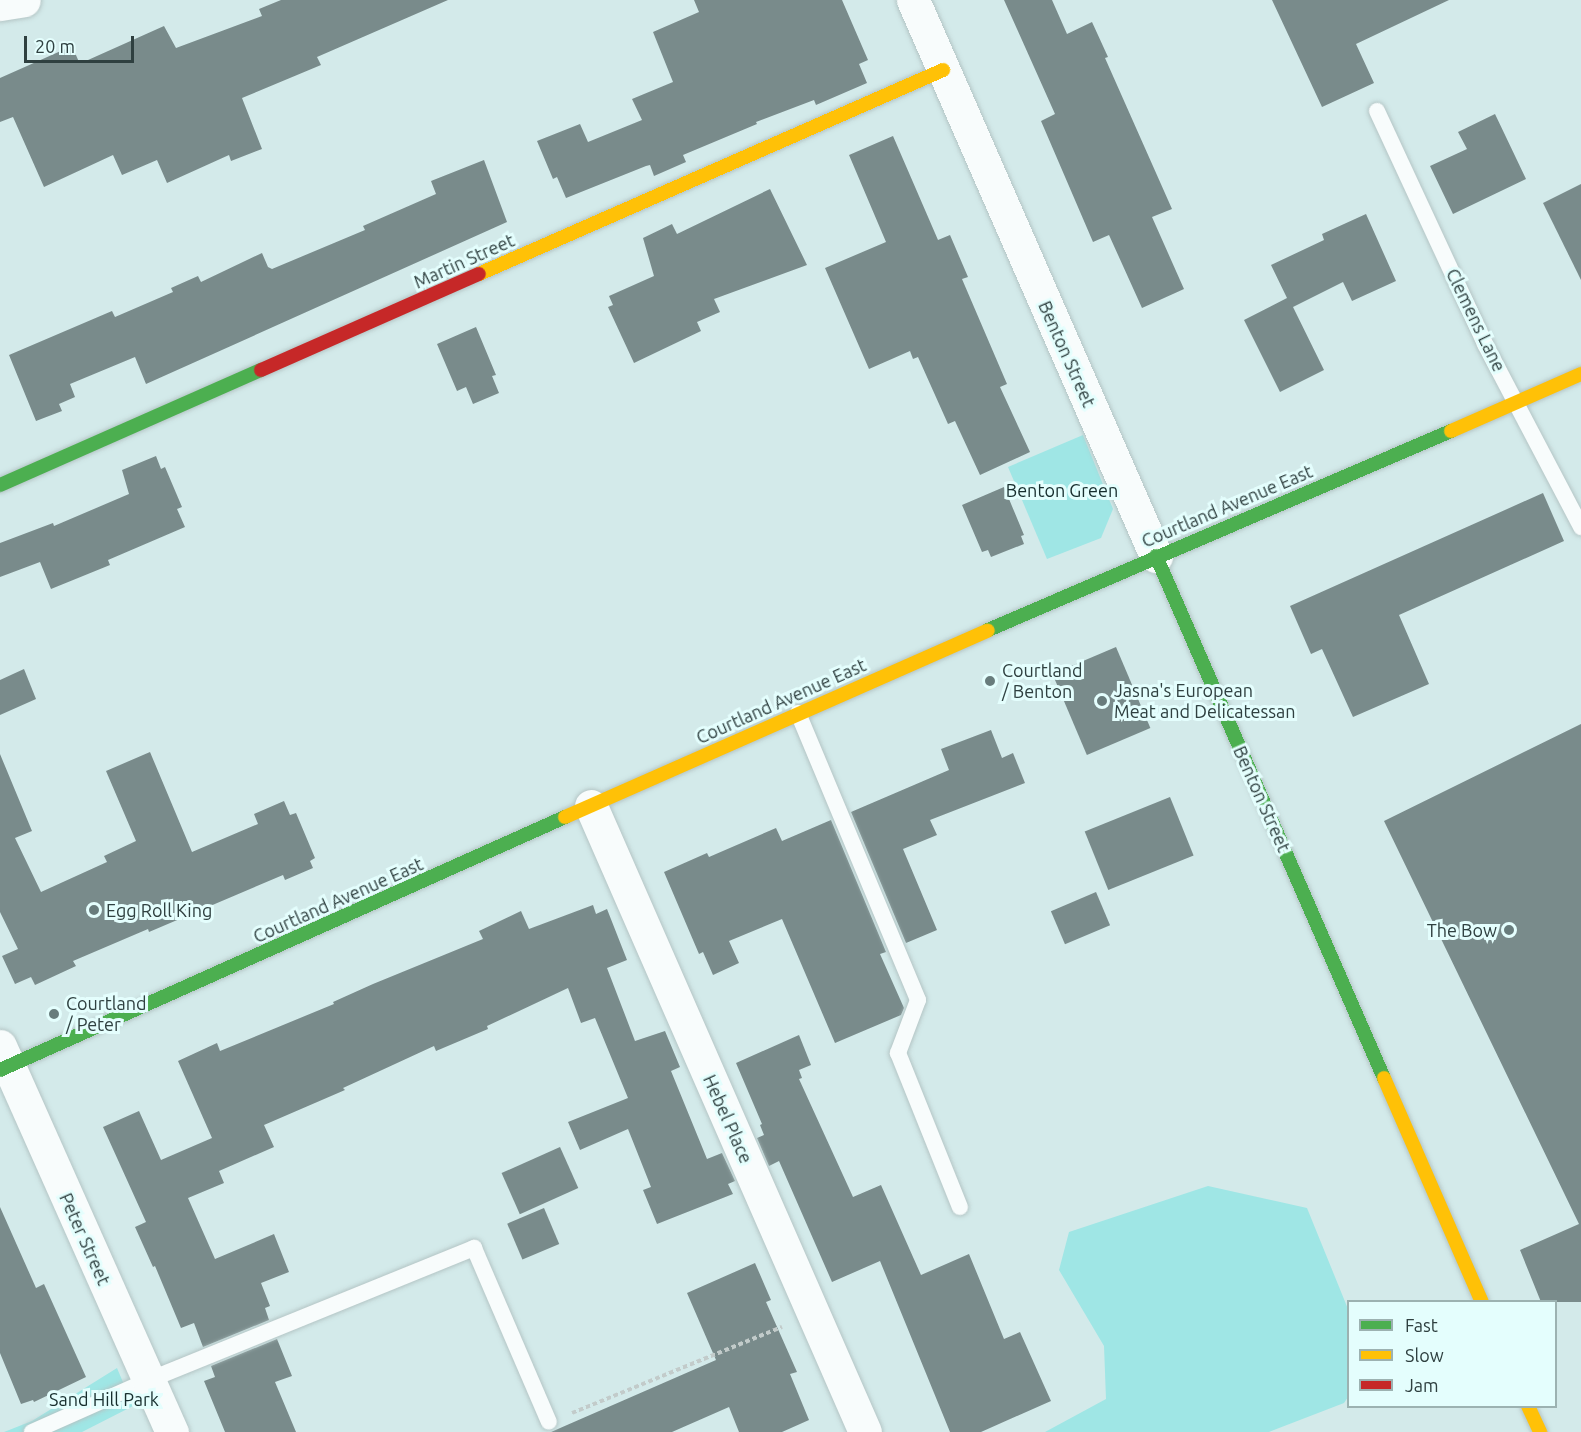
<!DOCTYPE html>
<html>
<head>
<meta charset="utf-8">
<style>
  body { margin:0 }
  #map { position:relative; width:1581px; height:1432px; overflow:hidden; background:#d3eaea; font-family:Ubuntu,sans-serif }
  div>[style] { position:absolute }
  .green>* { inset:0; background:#9fe6e5 }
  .building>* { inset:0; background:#798b8b; transform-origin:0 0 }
  .path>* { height:4px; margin-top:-2px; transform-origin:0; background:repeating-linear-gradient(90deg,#c2cbca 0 4.5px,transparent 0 7.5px) }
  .roads { filter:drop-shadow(0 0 2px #b4c5c5) drop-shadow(0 0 2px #b4c5c5) }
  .lane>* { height:16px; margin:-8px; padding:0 8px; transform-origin:8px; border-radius:8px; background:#f8fcfc }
  .street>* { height:33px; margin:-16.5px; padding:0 16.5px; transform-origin:16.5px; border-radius:16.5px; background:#f8fcfc }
  .fast>* { height:14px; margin:-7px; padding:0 7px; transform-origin:7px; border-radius:7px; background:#4caf50 }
  .slow>* { height:14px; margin:-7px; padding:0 7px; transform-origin:7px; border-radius:7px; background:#ffc107 }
  .jam>* { height:14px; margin:-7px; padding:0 7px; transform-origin:7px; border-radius:7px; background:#c62828 }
  .dots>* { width:16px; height:16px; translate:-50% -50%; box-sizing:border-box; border:3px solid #e4fefd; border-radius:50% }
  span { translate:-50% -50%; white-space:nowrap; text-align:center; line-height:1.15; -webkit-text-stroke:6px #e4fefd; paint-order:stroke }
  .street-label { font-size:18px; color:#2f4040 }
  .park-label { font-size:18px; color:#172e2e }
  .poi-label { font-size:18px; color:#2f4040 }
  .left { translate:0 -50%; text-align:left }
  .right { translate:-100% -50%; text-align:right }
  .legend { position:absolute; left:1347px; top:1300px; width:210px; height:108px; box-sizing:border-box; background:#e4fefd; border:2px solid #9cb2b1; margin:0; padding:8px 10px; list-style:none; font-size:18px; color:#2f4040 }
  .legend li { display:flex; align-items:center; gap:12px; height:30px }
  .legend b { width:30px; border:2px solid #9cb2b1 }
  .scale { position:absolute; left:24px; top:36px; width:110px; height:27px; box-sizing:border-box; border:3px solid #2f4040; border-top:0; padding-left:8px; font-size:18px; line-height:21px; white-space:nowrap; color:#2f4040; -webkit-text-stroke:4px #e4fefd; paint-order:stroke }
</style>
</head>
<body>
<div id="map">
  <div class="green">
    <div style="clip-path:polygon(1083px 435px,1113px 509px,1101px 538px,1047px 559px,1008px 467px)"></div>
    <div style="clip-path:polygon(1208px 1186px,1307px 1208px,1348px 1309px,1348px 1397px,1344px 1403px,1269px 1432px,1045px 1432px,1106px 1399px,1104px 1346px,1059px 1270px,1069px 1232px)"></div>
    <div style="clip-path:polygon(117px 1368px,133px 1406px,82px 1432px,4px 1432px,32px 1421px)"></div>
  </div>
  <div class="building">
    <div style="clip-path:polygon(281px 0,448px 0,317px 57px,321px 65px,242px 98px,262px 149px,231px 161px,229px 155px,167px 183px,157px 160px,122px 175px,113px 155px,44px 187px,13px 117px,0 122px,0 78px,72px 46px,79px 62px,88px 60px,164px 26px,176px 48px,262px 16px,259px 9px)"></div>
    <div style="clip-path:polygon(694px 0,842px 0,868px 60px,859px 64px,867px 83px,816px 105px,814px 100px,756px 122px,757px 124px,683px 155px,686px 162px,654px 176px,650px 165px,646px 166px,566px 198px,557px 177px,553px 179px,537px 141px,580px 124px,588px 142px,642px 120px,632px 99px,673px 82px,653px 32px,699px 12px)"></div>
    <div style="clip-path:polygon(1004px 0,1052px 0,1067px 34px,1092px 22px,1108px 57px,1105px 58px,1172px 209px,1152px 217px,1184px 289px,1142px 308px,1109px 235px,1093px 242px,1041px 121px,1055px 114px)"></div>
    <div style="clip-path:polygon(1272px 0,1449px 0,1356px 44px,1374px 83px,1322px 107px)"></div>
    <div style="clip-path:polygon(1495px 114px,1526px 179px,1453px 214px,1430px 166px,1467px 149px,1458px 132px)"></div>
    <div style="clip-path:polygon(893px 136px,938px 240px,950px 235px,968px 277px,962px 279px,1007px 384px,1000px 387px,1030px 452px,980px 475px,955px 421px,948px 424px,918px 357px,913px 359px,910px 351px,869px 369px,825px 268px,886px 242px,849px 155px)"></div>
    <div style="clip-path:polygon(484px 160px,507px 222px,146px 384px,135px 357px,70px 384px,75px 397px,59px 404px,62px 411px,36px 421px,9px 355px,112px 311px,115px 317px,173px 292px,171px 288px,198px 276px,201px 282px,262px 253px,268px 267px,272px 269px,365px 230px,363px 226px,436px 194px,431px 181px)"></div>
    <div style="clip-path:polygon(1581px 184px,1581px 280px,1543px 203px)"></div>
    <div style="clip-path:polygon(770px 189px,807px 265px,714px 299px,720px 312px,697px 322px,701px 331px,634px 363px,608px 307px,613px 305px,609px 296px,654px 276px,643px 238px,672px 224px,677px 234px)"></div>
    <div style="clip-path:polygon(1366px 214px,1396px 281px,1352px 301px,1343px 282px,1293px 307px,1324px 370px,1280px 392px,1244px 320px,1287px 298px,1271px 265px,1324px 240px,1322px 234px)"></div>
    <div style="clip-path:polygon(476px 327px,496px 375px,492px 376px,499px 393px,473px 404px,466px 387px,457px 391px,437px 344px)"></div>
    <div style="clip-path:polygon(156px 456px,161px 469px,165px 467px,182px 507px,177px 509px,185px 527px,108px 560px,110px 565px,51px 589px,40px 562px,0 577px,0 543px,53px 523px,54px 526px,129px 494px,122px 470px)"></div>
    <div style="clip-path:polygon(1004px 487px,1024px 535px,1021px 536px,1024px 544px,991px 557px,988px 550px,982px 552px,962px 505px)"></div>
    <div style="clip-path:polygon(1543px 493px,1564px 541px,1399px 615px,1429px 684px,1353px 717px,1322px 649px,1311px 654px,1290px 606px)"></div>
    <div style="left:1116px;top:647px;width:88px;height:69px;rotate:67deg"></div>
    <div style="clip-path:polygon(24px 669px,36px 699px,0 715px,0 680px)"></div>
    <div style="clip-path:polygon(1581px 724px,1581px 1302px,1541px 1302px,1520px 1250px,1579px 1224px,1384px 821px)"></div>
    <div style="clip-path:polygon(991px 730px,1002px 758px,1013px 753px,1025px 783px,930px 820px,937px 835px,903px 849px,937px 930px,906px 943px,851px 812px,949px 770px,941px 749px)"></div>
    <div style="clip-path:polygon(150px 752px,192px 852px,258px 824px,254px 814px,284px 801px,290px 815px,296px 813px,315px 858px,310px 861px,313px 868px,285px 880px,283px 875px,149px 932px,148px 929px,73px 961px,76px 966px,35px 985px,31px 977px,15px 984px,2px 956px,18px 949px,0 912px,0 754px,32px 831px,15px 838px,41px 892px,107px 862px,104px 856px,136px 841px,106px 771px)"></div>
    <div style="left:1170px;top:797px;width:63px;height:92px;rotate:68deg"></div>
    <div style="clip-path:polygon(831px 820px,886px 952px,880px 954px,904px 1008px,901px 1015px,835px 1043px,782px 919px,729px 941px,739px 963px,713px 975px,703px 952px,699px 954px,664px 872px,707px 853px,709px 857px,776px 828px,782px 841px)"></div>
    <div style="left:1096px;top:892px;width:36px;height:49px;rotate:67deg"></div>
    <div style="clip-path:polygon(593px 905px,596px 914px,607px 909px,627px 960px,607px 968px,635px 1041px,665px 1031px,680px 1067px,671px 1071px,707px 1159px,722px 1153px,735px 1181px,728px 1184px,733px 1194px,657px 1224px,643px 1190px,651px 1187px,628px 1129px,580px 1150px,568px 1122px,628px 1098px,595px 1018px,581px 1023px,568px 988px,487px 1026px,488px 1029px,436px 1051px,434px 1046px,343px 1088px,345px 1090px,264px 1125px,274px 1147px,219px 1171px,224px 1183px,188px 1198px,215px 1259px,274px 1234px,289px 1272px,261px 1283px,270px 1306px,265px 1308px,269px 1320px,203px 1347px,194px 1323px,181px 1328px,155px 1266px,153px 1267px,135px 1227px,146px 1222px,103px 1127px,139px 1111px,161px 1160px,212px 1138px,178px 1061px,217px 1043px,220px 1051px,334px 1004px,333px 1002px,373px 984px,483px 939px,479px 931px,521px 911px,529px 929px)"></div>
    <div style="clip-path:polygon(799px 1035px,811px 1065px,799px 1070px,802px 1078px,799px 1079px,853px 1197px,881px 1185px,921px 1275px,969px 1254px,1004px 1339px,1020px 1332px,1051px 1401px,981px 1432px,950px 1432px,880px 1261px,832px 1282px,779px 1161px,769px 1166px,757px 1138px,764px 1135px,760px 1125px,762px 1124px,736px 1063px)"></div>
    <div style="left:560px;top:1147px;width:45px;height:64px;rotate:66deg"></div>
    <div style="clip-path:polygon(0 1207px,36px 1288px,44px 1284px,86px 1377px,34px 1402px,33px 1400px,21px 1404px,0 1353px)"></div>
    <div style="left:544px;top:1208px;width:39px;height:40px;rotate:67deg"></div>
    <div style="clip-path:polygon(755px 1263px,771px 1300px,766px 1302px,797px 1372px,790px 1374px,809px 1420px,782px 1432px,739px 1432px,729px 1407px,672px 1432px,551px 1432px,716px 1360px,687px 1293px)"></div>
    <div style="clip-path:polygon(277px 1339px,292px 1376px,275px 1382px,296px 1432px,225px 1432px,204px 1381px,215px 1377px,211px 1366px)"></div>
  </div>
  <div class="path">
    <div style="left:572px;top:1413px;width:227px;rotate:-22.3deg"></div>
  </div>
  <div class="roads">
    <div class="lane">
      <div style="left:1377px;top:111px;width:257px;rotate:65.1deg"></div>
      <div style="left:1485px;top:344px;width:207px;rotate:62.3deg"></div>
      <div style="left:798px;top:713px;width:311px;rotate:67.3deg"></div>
      <div style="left:918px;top:1000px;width:57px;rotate:110.7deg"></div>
      <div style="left:898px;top:1053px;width:166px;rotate:68.1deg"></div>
      <div style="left:32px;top:1432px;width:128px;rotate:-24deg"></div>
      <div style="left:149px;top:1380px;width:351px;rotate:-22.1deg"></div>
      <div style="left:474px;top:1248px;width:189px;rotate:66.7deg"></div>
    </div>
    <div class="street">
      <div style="left:913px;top:0;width:607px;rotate:66.39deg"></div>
      <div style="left:0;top:4px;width:24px;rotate:-9deg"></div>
      <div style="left:591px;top:806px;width:683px;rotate:66.36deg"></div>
      <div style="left:0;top:1046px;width:423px;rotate:66deg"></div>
    </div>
    <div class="fast">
      <div style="left:0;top:485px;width:285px;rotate:-23.8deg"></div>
      <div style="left:1156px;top:556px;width:570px;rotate:66.41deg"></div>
      <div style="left:988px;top:630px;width:504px;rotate:-23.26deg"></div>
      <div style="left:0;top:1070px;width:619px;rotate:-24.12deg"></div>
    </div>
    <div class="slow">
      <div style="left:479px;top:274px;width:507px;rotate:-23.73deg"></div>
      <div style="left:1451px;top:431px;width:142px;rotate:-23.7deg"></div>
      <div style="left:565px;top:817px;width:462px;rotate:-23.8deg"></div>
      <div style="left:1384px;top:1078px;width:244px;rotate:66.4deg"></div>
      <div style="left:1528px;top:1406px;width:29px;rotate:65deg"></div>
    </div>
    <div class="jam">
      <div style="left:261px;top:370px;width:238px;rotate:-23.8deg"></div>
    </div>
  </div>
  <div class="dots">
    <div style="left:990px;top:681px;background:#687c7c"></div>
    <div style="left:1102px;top:701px;background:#687c7c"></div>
    <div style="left:94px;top:910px;background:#687c7c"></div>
    <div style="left:1509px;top:930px;background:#687c7c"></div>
    <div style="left:54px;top:1014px;background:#687c7c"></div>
  </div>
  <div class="street-label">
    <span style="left:464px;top:261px;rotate:-24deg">Martin Street</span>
    <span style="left:1476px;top:320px;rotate:64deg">Clemens Lane</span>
    <span style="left:1067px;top:354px;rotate:66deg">Benton Street</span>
    <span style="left:1227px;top:506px;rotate:-23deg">Courtland Avenue East</span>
    <span style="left:781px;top:701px;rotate:-24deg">Courtland Avenue East</span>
    <span style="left:1262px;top:799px;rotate:66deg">Benton Street</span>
    <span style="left:338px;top:900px;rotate:-24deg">Courtland Avenue East</span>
    <span style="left:728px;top:1119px;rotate:66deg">Hebel Place</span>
    <span style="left:85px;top:1239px;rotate:66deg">Peter Street</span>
  </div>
  <div class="park-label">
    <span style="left:1062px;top:490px">Benton Green</span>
    <span style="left:104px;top:1399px">Sand Hill Park</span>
  </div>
  <div class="poi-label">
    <span class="left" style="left:1002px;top:681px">Courtland<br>/ Benton</span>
    <span class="left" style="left:1114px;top:701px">Jasna's European<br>Meat and Delicatessan</span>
    <span class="left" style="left:106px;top:910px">Egg Roll King</span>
    <span class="right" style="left:1497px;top:930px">The Bow</span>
    <span class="left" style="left:66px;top:1014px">Courtland<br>/ Peter</span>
  </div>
  <ul class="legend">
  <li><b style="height:8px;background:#4caf50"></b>Fast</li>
  <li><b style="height:8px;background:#ffc107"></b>Slow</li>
  <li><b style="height:8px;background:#c62828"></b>Jam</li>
  </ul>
  <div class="scale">20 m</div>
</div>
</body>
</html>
